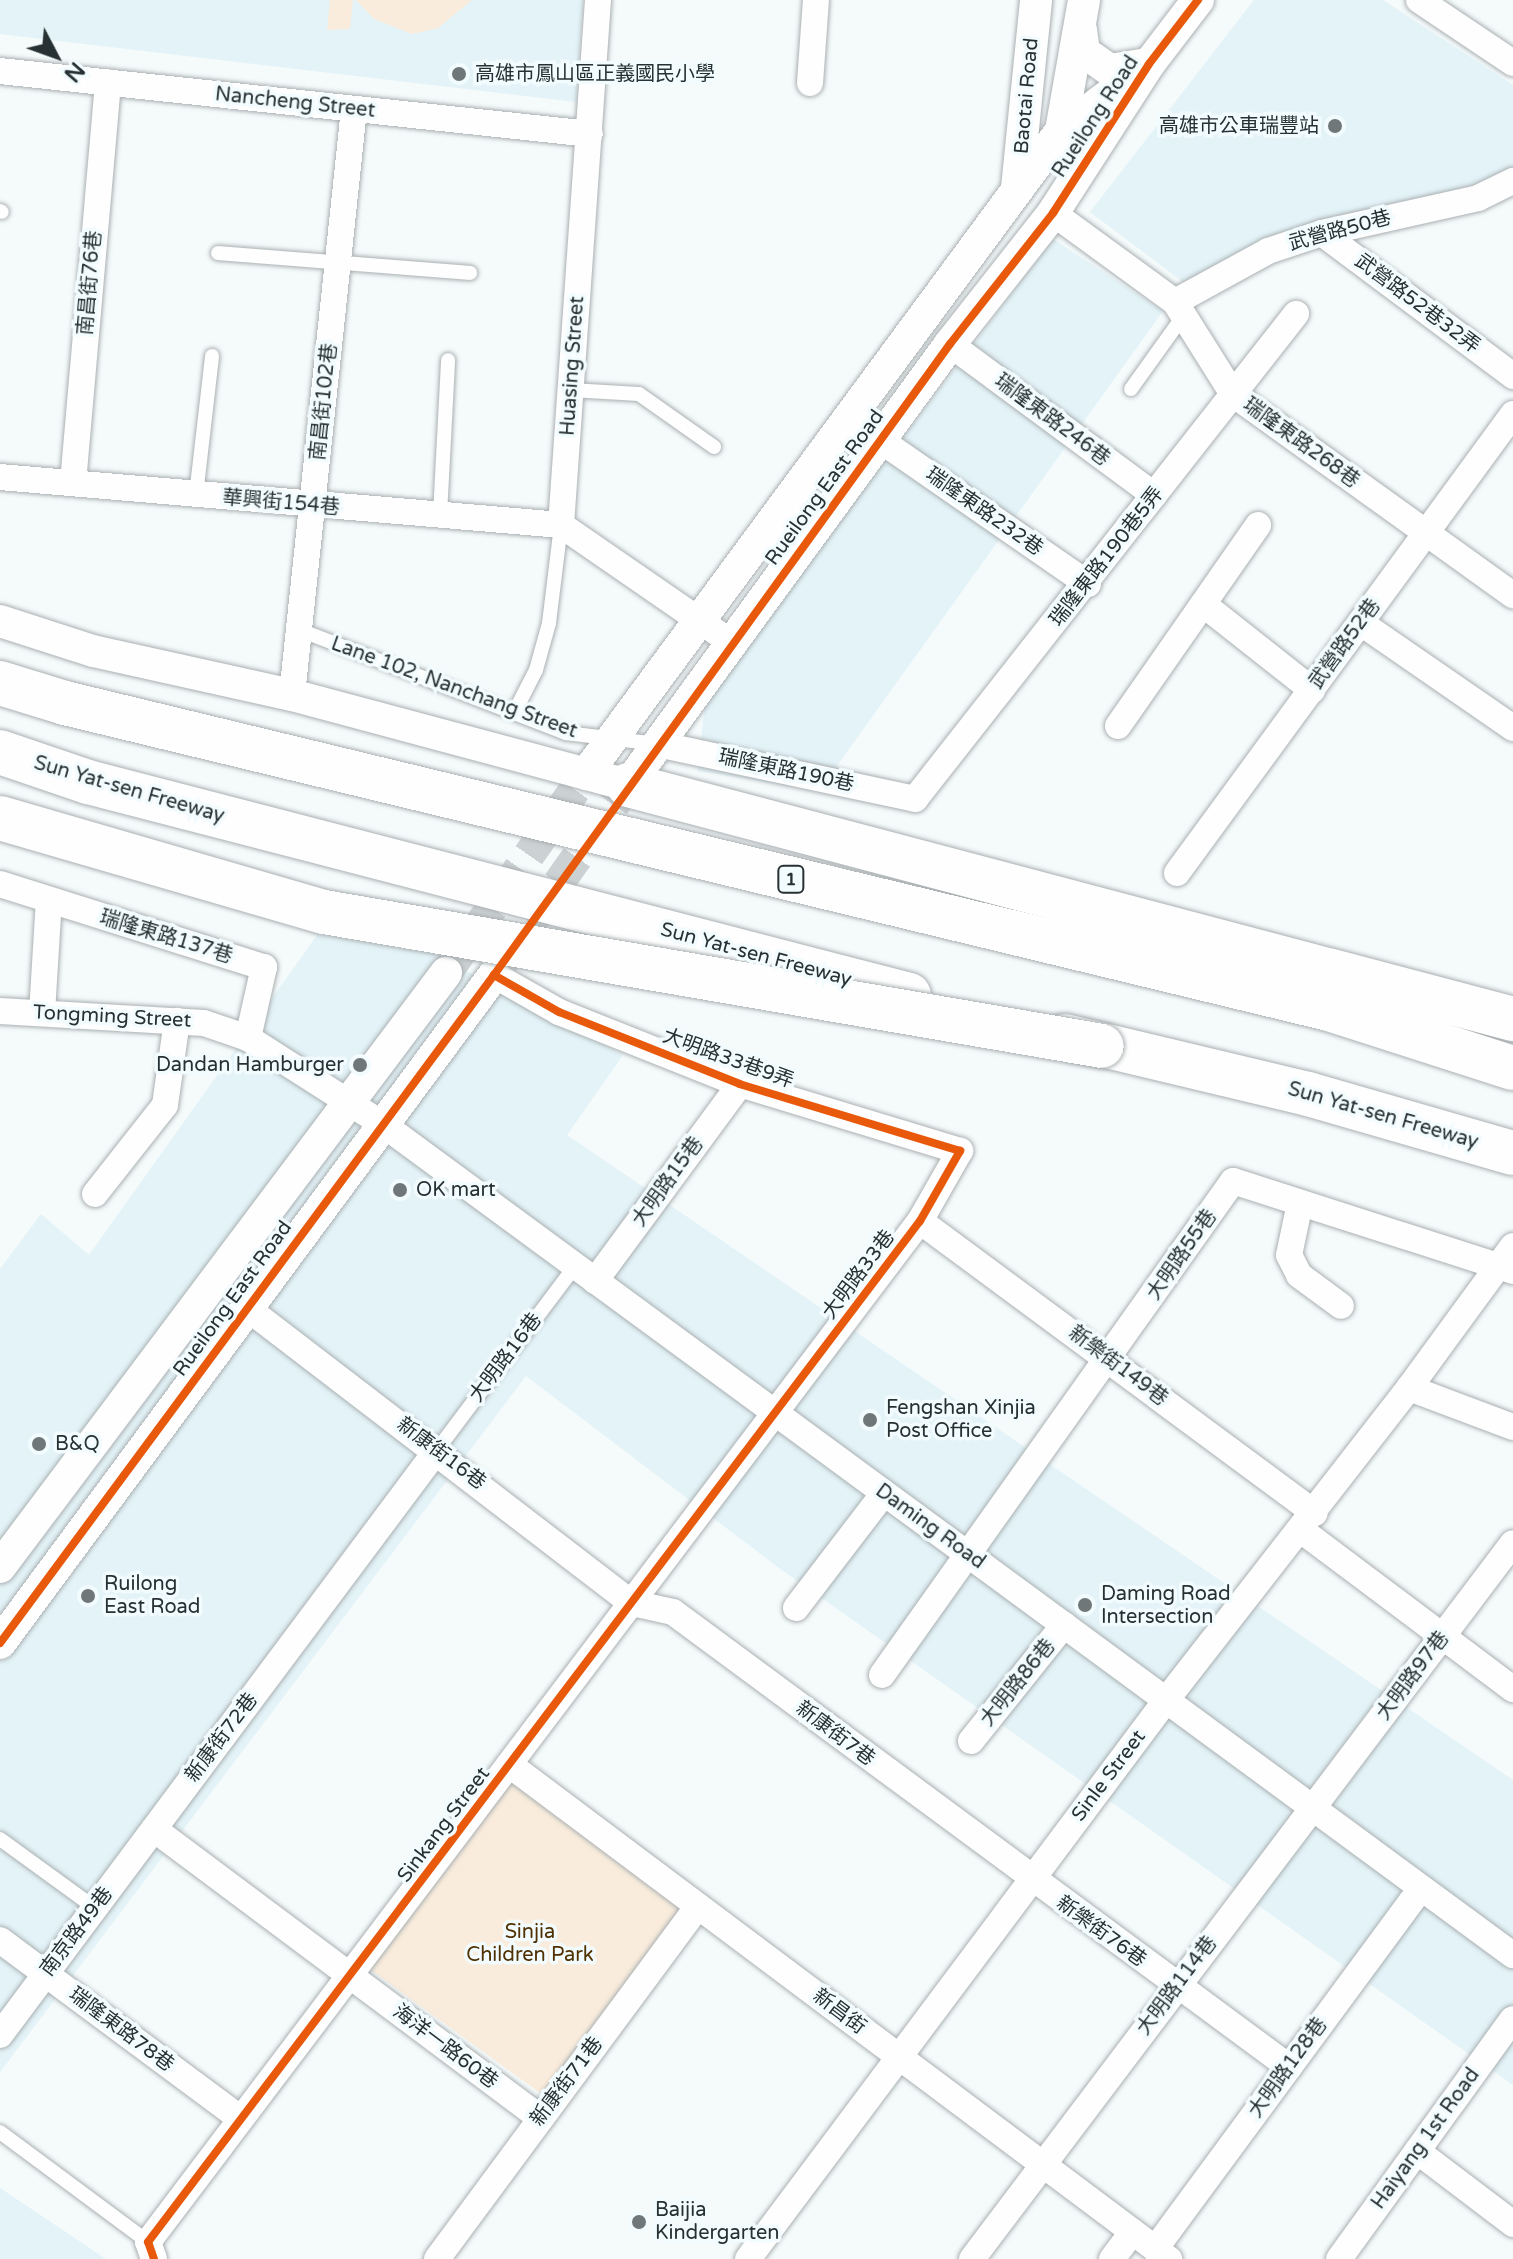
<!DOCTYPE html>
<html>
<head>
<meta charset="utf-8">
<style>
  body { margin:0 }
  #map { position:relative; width:1513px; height:2259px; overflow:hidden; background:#f5fafb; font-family:"Varela Round","Noto Sans TC",sans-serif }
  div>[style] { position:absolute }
  .built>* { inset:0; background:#e3f3f8 }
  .green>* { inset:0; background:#f9ecdc; transform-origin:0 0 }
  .tertiary-tunnel>* { height:32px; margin-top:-16px; transform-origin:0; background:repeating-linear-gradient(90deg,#ccd2d3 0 32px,transparent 0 48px) }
  .roads { filter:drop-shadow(0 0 2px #aab0b2) drop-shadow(0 0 2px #aab0b2) }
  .service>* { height:14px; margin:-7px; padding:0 7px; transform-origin:7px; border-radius:7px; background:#fefefe }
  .minor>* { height:26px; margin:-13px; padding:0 13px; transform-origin:13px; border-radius:13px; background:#fefefe }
  .tertiary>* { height:32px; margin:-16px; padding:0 16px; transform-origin:16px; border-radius:16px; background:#fefefe }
  .motorway>* { height:44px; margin:-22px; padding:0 22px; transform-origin:22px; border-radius:22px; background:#fefefe }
  .bridges { filter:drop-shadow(0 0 2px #aab0b2) drop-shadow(0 0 2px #aab0b2) }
  .motorway-bridge>* { height:44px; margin:-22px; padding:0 22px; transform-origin:22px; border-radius:22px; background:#fefefe }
  .cycleway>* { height:8px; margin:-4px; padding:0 4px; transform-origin:4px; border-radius:4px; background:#e8590c }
  .dots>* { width:22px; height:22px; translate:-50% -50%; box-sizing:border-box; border:4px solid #f2fbfe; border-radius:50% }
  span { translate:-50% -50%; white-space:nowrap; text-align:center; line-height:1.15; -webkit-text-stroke:7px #f2fbfe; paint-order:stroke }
  .shield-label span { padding:2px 6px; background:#f2fbfe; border:2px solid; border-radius:6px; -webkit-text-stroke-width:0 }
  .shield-label { font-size:18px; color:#273032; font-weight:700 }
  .poi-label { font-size:20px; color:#273032 }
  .left { translate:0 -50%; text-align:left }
  .right { translate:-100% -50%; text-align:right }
  .street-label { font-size:20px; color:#273032 }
  .park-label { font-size:20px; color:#4f3000 }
  .north { position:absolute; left:16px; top:16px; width:80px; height:80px; -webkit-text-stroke:6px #f2fbfe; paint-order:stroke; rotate:131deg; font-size:22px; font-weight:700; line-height:32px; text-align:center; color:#273032 }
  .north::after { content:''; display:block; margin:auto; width:28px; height:36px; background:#273032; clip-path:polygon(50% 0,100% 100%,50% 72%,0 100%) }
</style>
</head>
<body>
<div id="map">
  <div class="built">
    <div style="clip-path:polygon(0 0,583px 0,576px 102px,0 34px)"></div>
    <div style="clip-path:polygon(1254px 0,1383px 0,1513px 85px,1513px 168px,1487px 185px,1187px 285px,1090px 212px)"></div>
    <div style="clip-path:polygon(1053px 239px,1163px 311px,819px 791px,698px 771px,705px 701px)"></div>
    <div style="clip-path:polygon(325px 924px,433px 953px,623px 1055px,567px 1135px,1513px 1780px,1513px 2085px,779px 1568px,526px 1376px,0 2072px,0 1269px,41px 1214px,89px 1255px)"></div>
    <div style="clip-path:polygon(0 2188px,106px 2259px,0 2259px)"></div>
  </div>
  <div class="green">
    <div style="clip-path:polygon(330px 0,353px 0,350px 29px,327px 30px)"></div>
    <div style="clip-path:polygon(356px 0,472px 0,438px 28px,412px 34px,374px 19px)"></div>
    <div style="left:509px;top:1775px;width:232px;height:239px;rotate:36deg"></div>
  </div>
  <div class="tertiary-tunnel">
    <div style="left:503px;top:962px;width:217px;rotate:-54.8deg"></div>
    <div style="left:446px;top:973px;width:243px;rotate:-54.9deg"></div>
  </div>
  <div class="roads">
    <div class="service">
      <div style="left:0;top:211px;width:2px;rotate:27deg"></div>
      <div style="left:218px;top:253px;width:253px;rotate:4.5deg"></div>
      <div style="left:1131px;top:389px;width:91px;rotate:-54.4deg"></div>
      <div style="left:571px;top:390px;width:68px;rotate:3.4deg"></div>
      <div style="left:639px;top:394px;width:92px;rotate:35.2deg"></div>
      <div style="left:196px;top:495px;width:140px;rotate:-83.4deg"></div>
      <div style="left:440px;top:515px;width:155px;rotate:-87deg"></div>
      <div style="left:300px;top:630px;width:285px;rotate:21.2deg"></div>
      <div style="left:566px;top:733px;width:92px;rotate:6.9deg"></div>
      <div style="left:514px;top:713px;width:48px;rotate:-62.9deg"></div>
      <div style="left:536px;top:670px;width:49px;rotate:-74.5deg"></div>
      <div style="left:549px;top:623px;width:99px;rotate:-83deg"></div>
      <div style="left:437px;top:1450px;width:230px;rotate:-53.1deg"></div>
      <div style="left:0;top:1839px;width:117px;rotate:36deg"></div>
      <div style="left:0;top:2132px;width:184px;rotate:36.6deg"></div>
    </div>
    <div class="minor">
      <div style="left:598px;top:0;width:526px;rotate:94.03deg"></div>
      <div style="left:561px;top:525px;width:208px;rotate:34.6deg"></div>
      <div style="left:1419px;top:0;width:113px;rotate:33.8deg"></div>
      <div style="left:0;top:71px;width:593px;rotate:6.09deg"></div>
      <div style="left:810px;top:83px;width:83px;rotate:-85.9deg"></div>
      <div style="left:1053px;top:213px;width:151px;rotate:36.1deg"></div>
      <div style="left:1175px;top:302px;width:109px;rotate:57.8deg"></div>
      <div style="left:1233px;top:394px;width:345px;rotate:35.7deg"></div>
      <div style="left:1322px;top:233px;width:239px;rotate:36.8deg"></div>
      <div style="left:1175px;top:302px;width:106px;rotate:-28.7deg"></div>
      <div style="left:1268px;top:251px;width:57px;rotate:-18.4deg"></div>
      <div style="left:1322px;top:233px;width:160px;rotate:-12.6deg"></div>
      <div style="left:1478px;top:198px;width:39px;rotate:-26deg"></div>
      <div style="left:950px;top:344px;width:254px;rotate:36.5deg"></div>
      <div style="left:880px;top:440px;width:253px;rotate:34.7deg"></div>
      <div style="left:0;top:477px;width:563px;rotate:4.89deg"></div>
      <div style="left:73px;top:483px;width:402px;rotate:-85deg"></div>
      <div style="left:1203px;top:604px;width:139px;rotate:38.3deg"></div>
      <div style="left:1361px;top:623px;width:185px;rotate:34.6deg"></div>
      <div style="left:292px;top:695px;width:589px;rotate:-83.96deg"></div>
      <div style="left:1118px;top:726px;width:245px;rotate:-55.1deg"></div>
      <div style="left:657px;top:744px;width:264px;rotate:12deg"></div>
      <div style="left:915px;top:799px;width:617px;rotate:-51.85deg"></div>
      <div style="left:1177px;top:873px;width:569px;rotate:-53.79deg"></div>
      <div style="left:0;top:884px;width:277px;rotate:17.5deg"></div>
      <div style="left:264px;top:967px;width:73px;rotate:102.7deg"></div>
      <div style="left:0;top:1011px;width:204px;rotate:3.4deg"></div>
      <div style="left:204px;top:1023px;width:46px;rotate:18.8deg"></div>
      <div style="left:248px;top:1038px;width:158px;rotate:32.6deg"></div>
      <div style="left:381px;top:1123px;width:1405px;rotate:36.32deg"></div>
      <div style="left:42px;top:1013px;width:113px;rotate:-86.5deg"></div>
      <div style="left:95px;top:1194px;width:113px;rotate:-51.8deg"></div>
      <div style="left:165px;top:1105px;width:85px;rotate:-81.9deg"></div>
      <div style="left:1300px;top:1203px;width:53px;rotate:101.9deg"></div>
      <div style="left:1289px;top:1255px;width:22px;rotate:63deg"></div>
      <div style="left:1299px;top:1275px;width:52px;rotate:36.4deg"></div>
      <div style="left:920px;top:1221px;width:491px;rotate:36.5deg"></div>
      <div style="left:595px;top:1281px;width:245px;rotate:-53.6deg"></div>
      <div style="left:247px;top:1308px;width:485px;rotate:37.5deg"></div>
      <div style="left:632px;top:1603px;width:42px;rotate:12.4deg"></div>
      <div style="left:673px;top:1612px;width:766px;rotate:36.45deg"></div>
      <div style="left:1409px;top:1388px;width:176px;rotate:-53.8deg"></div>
      <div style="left:1301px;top:1530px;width:265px;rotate:36.9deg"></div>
      <div style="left:796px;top:1608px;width:145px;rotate:-52.6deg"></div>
      <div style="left:882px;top:1675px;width:606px;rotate:-54.61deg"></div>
      <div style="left:1233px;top:1181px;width:294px;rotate:17.8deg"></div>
      <div style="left:971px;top:1741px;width:149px;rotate:-51.3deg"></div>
      <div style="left:510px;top:1765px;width:824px;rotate:36.86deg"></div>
      <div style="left:154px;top:1829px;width:482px;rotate:36.8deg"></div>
      <div style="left:0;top:1940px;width:300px;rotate:36.6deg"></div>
      <div style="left:0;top:2035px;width:730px;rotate:-53.24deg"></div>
      <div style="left:1417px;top:2151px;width:121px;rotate:37.2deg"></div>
      <div style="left:1155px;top:2249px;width:448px;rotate:-53.6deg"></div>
      <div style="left:154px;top:2259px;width:18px;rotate:-109deg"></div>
      <div style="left:148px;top:2242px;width:1280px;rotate:-52.91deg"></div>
      <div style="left:920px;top:1221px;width:81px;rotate:-60.3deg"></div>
      <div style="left:960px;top:1151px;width:230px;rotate:-163.1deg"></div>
      <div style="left:740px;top:1084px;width:195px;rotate:-158.3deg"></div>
      <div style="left:559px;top:1012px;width:75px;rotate:-150.4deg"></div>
      <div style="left:437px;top:2259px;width:439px;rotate:-53.5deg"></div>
      <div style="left:748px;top:2259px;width:699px;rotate:-53.2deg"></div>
      <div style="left:1167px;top:1699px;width:394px;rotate:-52.1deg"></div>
      <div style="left:1409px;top:1388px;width:111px;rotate:20.6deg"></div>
      <div style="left:972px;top:2259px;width:897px;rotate:-52.93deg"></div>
      <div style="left:1112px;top:2259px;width:34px;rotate:-53deg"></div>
      <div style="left:1339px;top:2259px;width:296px;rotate:-54.1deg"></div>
    </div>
    <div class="tertiary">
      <div style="left:1081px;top:30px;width:22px;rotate:82deg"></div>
      <div style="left:1084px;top:52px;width:32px;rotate:35deg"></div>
      <div style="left:1110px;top:70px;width:39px;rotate:-9deg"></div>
      <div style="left:1059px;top:142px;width:144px;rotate:-80deg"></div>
      <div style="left:1017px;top:188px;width:189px;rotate:-84.2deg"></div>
      <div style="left:0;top:621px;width:98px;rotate:17.9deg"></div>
      <div style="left:93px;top:651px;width:204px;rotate:12.5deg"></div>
      <div style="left:292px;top:695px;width:348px;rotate:15deg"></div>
      <div style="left:628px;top:785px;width:546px;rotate:-53.86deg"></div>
      <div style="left:950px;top:344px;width:167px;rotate:-51.8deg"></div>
      <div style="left:1053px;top:213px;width:177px;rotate:-57.2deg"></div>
      <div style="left:1149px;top:64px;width:81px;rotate:-52.6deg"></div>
      <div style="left:586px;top:774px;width:798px;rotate:-53.56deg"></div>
      <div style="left:1060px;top:132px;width:88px;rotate:-37.1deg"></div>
      <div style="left:0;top:1567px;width:743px;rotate:-53.1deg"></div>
      <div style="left:0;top:1643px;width:831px;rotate:-53.52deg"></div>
    </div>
    <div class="motorway">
      <div style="left:0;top:683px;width:68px;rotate:17.1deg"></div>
      <div style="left:65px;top:703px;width:1301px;rotate:13.61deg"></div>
      <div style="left:1329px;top:1009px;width:193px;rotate:17.8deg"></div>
      <div style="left:0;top:752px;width:93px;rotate:18.8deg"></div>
      <div style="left:88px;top:782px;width:848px;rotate:14.54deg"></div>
      <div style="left:628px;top:785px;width:915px;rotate:14.81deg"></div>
      <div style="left:1065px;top:1036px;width:250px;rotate:13.4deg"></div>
      <div style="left:1308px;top:1094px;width:213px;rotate:16.1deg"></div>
    </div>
  </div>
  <div class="bridges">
    <div class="motorway-bridge">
      <div style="left:0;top:818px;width:337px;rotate:16.2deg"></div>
      <div style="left:324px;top:912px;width:789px;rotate:9.77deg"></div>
    </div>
  </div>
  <div class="cycleway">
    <div style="left:0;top:1643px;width:831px;rotate:-53.52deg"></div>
    <div style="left:494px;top:975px;width:779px;rotate:-54.15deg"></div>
    <div style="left:950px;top:344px;width:167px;rotate:-51.8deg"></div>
    <div style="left:1053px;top:213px;width:177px;rotate:-57.2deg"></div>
    <div style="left:1149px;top:64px;width:81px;rotate:-52.6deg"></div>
    <div style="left:154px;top:2259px;width:18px;rotate:-109deg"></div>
    <div style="left:148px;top:2242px;width:1280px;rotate:-52.91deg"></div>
    <div style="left:920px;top:1221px;width:81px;rotate:-60.3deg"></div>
    <div style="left:960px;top:1151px;width:230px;rotate:-163.1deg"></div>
    <div style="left:740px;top:1084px;width:195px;rotate:-158.3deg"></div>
    <div style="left:559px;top:1012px;width:75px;rotate:-150.4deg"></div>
  </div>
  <div class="dots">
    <div style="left:459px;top:74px;background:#6f7778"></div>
    <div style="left:1335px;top:126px;background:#6f7778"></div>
    <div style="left:360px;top:1065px;background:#6f7778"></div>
    <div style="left:400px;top:1190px;background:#6f7778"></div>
    <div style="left:870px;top:1420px;background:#6f7778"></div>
    <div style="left:39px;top:1444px;background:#6f7778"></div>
    <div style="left:88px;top:1596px;background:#6f7778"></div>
    <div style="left:1085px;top:1605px;background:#6f7778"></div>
    <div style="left:639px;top:2222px;background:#6f7778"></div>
  </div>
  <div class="shield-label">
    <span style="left:791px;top:879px">1</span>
  </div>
  <div class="poi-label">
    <span class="left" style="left:475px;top:74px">高雄市鳳山區正義國民小學</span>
    <span class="right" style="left:1319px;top:126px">高雄市公車瑞豐站</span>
    <span class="right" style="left:344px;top:1065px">Dandan Hamburger</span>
    <span class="left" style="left:416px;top:1190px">OK mart</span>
    <span class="left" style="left:886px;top:1420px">Fengshan Xinjia<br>Post Office</span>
    <span class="left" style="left:55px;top:1444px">B&amp;Q</span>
    <span class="left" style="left:104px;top:1596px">Ruilong<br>East Road</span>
    <span class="left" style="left:1101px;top:1606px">Daming Road<br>Intersection</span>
    <span class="left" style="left:655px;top:2222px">Baijia<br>Kindergarten</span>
  </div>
  <div class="street-label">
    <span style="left:1027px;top:96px;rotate:-85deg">Baotai Road</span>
    <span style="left:295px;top:103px;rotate:6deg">Nancheng Street</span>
    <span style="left:1096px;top:117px;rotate:-57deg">Rueilong Road</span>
    <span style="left:1340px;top:231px;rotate:-15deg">武營路50巷</span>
    <span style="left:90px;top:283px;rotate:-85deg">南昌街76巷</span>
    <span style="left:1417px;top:304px;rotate:37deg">武營路52巷32弄</span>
    <span style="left:573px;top:366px;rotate:-86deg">Huasing Street</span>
    <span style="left:324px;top:402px;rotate:-84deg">南昌街102巷</span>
    <span style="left:1052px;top:420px;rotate:37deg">瑞隆東路246巷</span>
    <span style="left:1301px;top:443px;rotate:36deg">瑞隆東路268巷</span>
    <span style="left:825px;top:488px;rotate:-54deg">Rueilong East Road</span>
    <span style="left:281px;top:503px;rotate:5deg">華興街154巷</span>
    <span style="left:984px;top:512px;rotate:35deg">瑞隆東路232巷</span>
    <span style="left:1107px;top:557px;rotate:-52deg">瑞隆東路190巷5弄</span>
    <span style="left:1345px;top:644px;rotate:-54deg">武營路52巷</span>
    <span style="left:454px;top:688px;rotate:20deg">Lane 102, Nanchang Street</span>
    <span style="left:786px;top:771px;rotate:12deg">瑞隆東路190巷</span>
    <span style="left:129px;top:790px;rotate:16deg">Sun Yat-sen Freeway</span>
    <span style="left:166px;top:937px;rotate:17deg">瑞隆東路137巷</span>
    <span style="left:756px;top:955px;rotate:15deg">Sun Yat-sen Freeway</span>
    <span style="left:112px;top:1017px;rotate:3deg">Tongming Street</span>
    <span style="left:728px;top:1059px;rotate:20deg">大明路33巷9弄</span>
    <span style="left:1383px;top:1116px;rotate:16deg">Sun Yat-sen Freeway</span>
    <span style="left:668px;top:1182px;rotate:-54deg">大明路15巷</span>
    <span style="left:1182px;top:1255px;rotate:-55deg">大明路55巷</span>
    <span style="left:859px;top:1275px;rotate:-53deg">大明路33巷</span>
    <span style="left:233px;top:1299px;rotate:-54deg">Rueilong East Road</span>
    <span style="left:506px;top:1358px;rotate:-53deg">大明路16巷</span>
    <span style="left:1118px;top:1366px;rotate:37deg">新樂街149巷</span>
    <span style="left:441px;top:1454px;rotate:37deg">新康街16巷</span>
    <span style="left:930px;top:1527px;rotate:36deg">Daming Road</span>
    <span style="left:1413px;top:1676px;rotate:-53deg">大明路97巷</span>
    <span style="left:1018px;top:1683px;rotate:-51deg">大明路86巷</span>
    <span style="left:835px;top:1734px;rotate:37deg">新康街7巷</span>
    <span style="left:222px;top:1738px;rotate:-53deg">新康街72巷</span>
    <span style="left:1109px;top:1776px;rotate:-53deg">Sinle Street</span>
    <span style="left:444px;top:1825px;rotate:-53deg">Sinkang Street</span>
    <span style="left:77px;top:1932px;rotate:-53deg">南京路49巷</span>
    <span style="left:1101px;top:1932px;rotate:36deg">新樂街76巷</span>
    <span style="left:1177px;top:1986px;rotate:-53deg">大明路114巷</span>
    <span style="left:839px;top:2012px;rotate:37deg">新昌街</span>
    <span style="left:121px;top:2030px;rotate:37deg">瑞隆東路78巷</span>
    <span style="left:445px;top:2047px;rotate:37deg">海洋一路60巷</span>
    <span style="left:1288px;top:2068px;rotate:-54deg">大明路128巷</span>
    <span style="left:567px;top:2082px;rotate:-53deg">新康街71巷</span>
    <span style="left:1426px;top:2139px;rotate:-54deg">Haiyang 1st Road</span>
  </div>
  <div class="park-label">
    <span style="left:530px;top:1944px">Sinjia<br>Children Park</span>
  </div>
  <div class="north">N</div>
</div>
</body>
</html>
